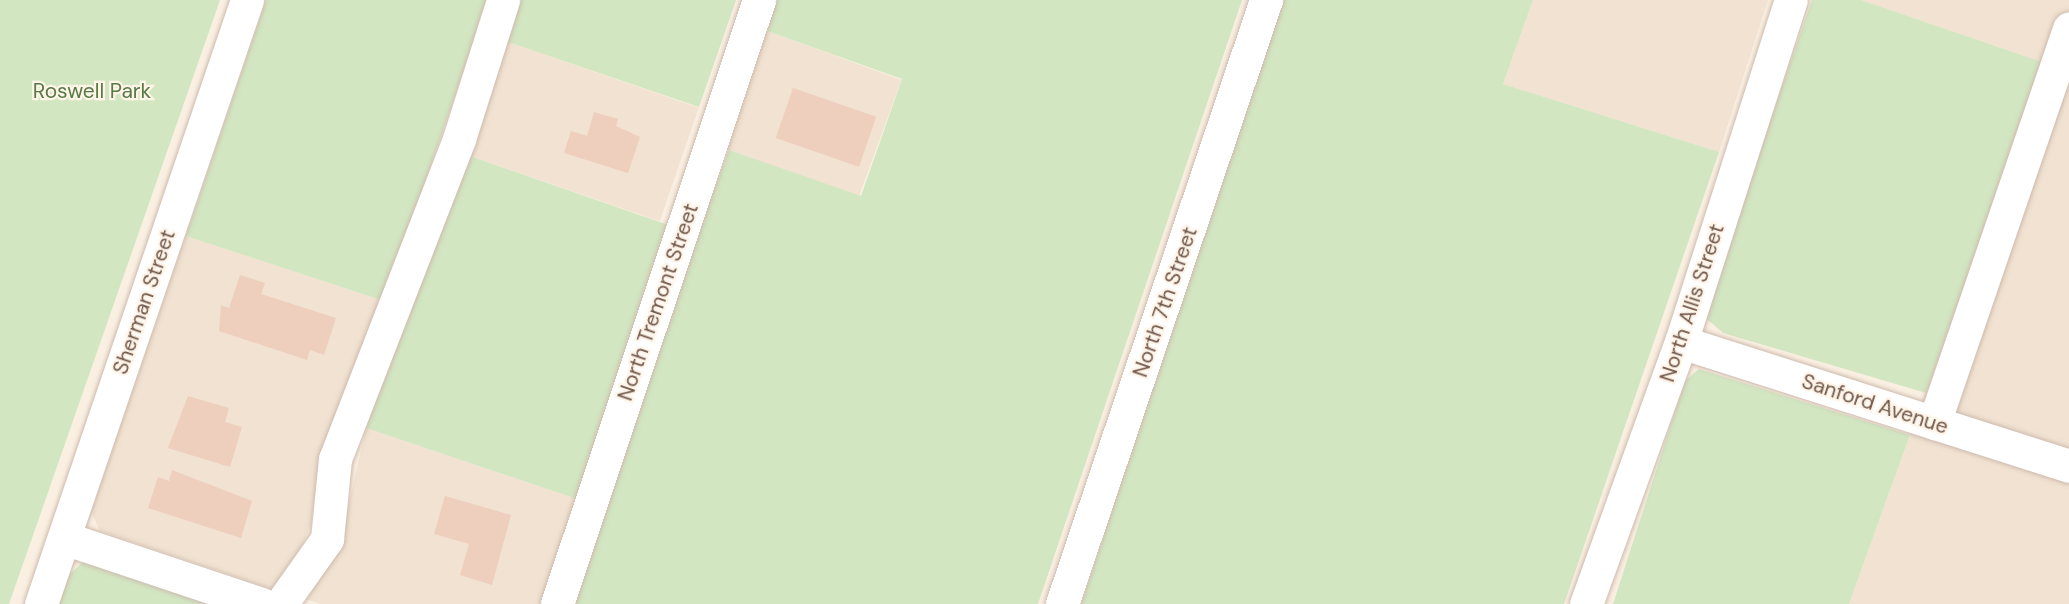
<!DOCTYPE html>
<html>
<head>
<meta charset="utf-8">
<style>
  body { margin:0 }
  #map { position:relative; width:2069px; height:604px; overflow:hidden; background:#faf0e2; font-family:"DM Sans",sans-serif }
  div>[style] { position:absolute }
  .residential>* { inset:0; background:#f1e2d1; transform-origin:0 0 }
  .green>* { inset:0; background:#d2e6c2 }
  .building>* { inset:0; background:#eecebc; transform-origin:0 0 }
  .roads { filter:drop-shadow(0 0 2px #cdbaad) drop-shadow(0 0 2px #cdbaad) }
  .minor>* { height:33px; margin:-16.5px; padding:0 16.5px; transform-origin:16.5px; border-radius:16.5px; background:#fff }
  span { translate:-50% -50%; white-space:nowrap; text-align:center; line-height:1.15; -webkit-text-stroke:4.5px #fef4e8; paint-order:stroke }
  .park-label { font-size:21px; color:#577a46 }
  .street-label { font-size:21px; color:#70574b }
</style>
</head>
<body>
<div id="map">
  <div class="residential">
    <div style="clip-path:polygon(1533px 0,1768px 0,1719px 152px,1503px 84px)"></div>
    <div style="clip-path:polygon(1861px 0,2069px 0,2069px 604px,1849px 604px,2045px 63px)"></div>
    <div style="left:767px;top:31px;width:143px;height:125px;rotate:20deg"></div>
    <div style="left:505px;top:41px;width:205px;height:120px;rotate:19deg"></div>
    <div style="clip-path:polygon(186px 236px,384px 301px,318px 468px,311px 524px,299px 553px,272px 589px,100px 531px,91px 512px)"></div>
    <div style="clip-path:polygon(366px 428px,577px 499px,541px 604px,320px 604px,306px 599px,340px 545px)"></div>
  </div>
  <div class="green">
    <div style="clip-path:polygon(0 0,220px 0,9px 604px,0 604px)"></div>
    <div style="clip-path:polygon(266px 0,488px 0,384px 301px,186px 236px)"></div>
    <div style="clip-path:polygon(519px 0,736px 0,699px 107px,505px 41px)"></div>
    <div style="clip-path:polygon(776px 0,1242px 0,1038px 604px,572px 604px,577px 499px,366px 428px,467px 155px,697px 235px,729px 150px,861px 196px,902px 79px,767px 31px)"></div>
    <div style="clip-path:polygon(1282px 0,1533px 0,1503px 84px,1719px 152px,1564px 604px,1081px 604px)"></div>
    <div style="clip-path:polygon(1812px 0,1861px 0,2045px 63px,1926px 393px,1723px 333px,1707px 319px,1709px 298px)"></div>
    <div style="clip-path:polygon(1699px 369px,1910px 435px,1849px 604px,1613px 604px,1685px 381px)"></div>
    <div style="clip-path:polygon(84px 561px,216px 604px,59px 604px,70px 574px)"></div>
  </div>
  <div class="building">
    <div style="left:793px;top:88px;width:88px;height:53px;rotate:19deg"></div>
    <div style="clip-path:polygon(594px 112px,618px 119px,616px 126px,640px 137px,628px 173px,564px 153px,571px 131px,587px 136px)"></div>
    <div style="clip-path:polygon(240px 275px,265px 283px,261px 294px,336px 318px,324px 355px,310px 350px,307px 360px,219px 331px,221px 305px,229px 308px)"></div>
    <div style="clip-path:polygon(188px 396px,229px 408px,225px 422px,242px 427px,230px 467px,168px 448px)"></div>
    <div style="clip-path:polygon(172px 470px,252px 501px,241px 538px,148px 508px,158px 477px,169px 481px)"></div>
    <div style="clip-path:polygon(445px 496px,511px 515px,492px 585px,460px 575px,469px 544px,434px 534px)"></div>
  </div>
  <div class="roads">
    <div class="minor">
      <div style="left:1681px;top:342px;width:407px;rotate:17.7deg"></div>
      <div style="left:1934px;top:423px;width:417px;rotate:-71.1deg"></div>
      <div style="left:64px;top:538px;width:208px;rotate:18.5deg"></div>
      <div style="left:41px;top:604px;width:638px;rotate:-71.17deg"></div>
      <div style="left:281px;top:604px;width:80px;rotate:-54.7deg"></div>
      <div style="left:327px;top:539px;width:80px;rotate:-84.3deg"></div>
      <div style="left:335px;top:459px;width:343px;rotate:-68.8deg"></div>
      <div style="left:459px;top:139px;width:146px;rotate:-72.4deg"></div>
      <div style="left:557px;top:604px;width:637px;rotate:-71.51deg"></div>
      <div style="left:1062px;top:604px;width:638px;rotate:-71.34deg"></div>
      <div style="left:1586px;top:604px;width:279px;rotate:-70.1deg"></div>
      <div style="left:1681px;top:342px;width:359px;rotate:-72.2deg"></div>
    </div>
  </div>
  <div class="park-label">
    <span style="left:92px;top:91px">Roswell Park</span>
  </div>
  <div class="street-label">
    <span style="left:144px;top:302px;rotate:-71deg">Sherman Street</span>
    <span style="left:658px;top:302px;rotate:-71deg">North Tremont Street</span>
    <span style="left:1165px;top:302px;rotate:-71deg">North 7th Street</span>
    <span style="left:1692px;top:303px;rotate:-72deg">North Allis Street</span>
    <span style="left:1875px;top:404px;rotate:18deg">Sanford Avenue</span>
  </div>
</div>
</body>
</html>
